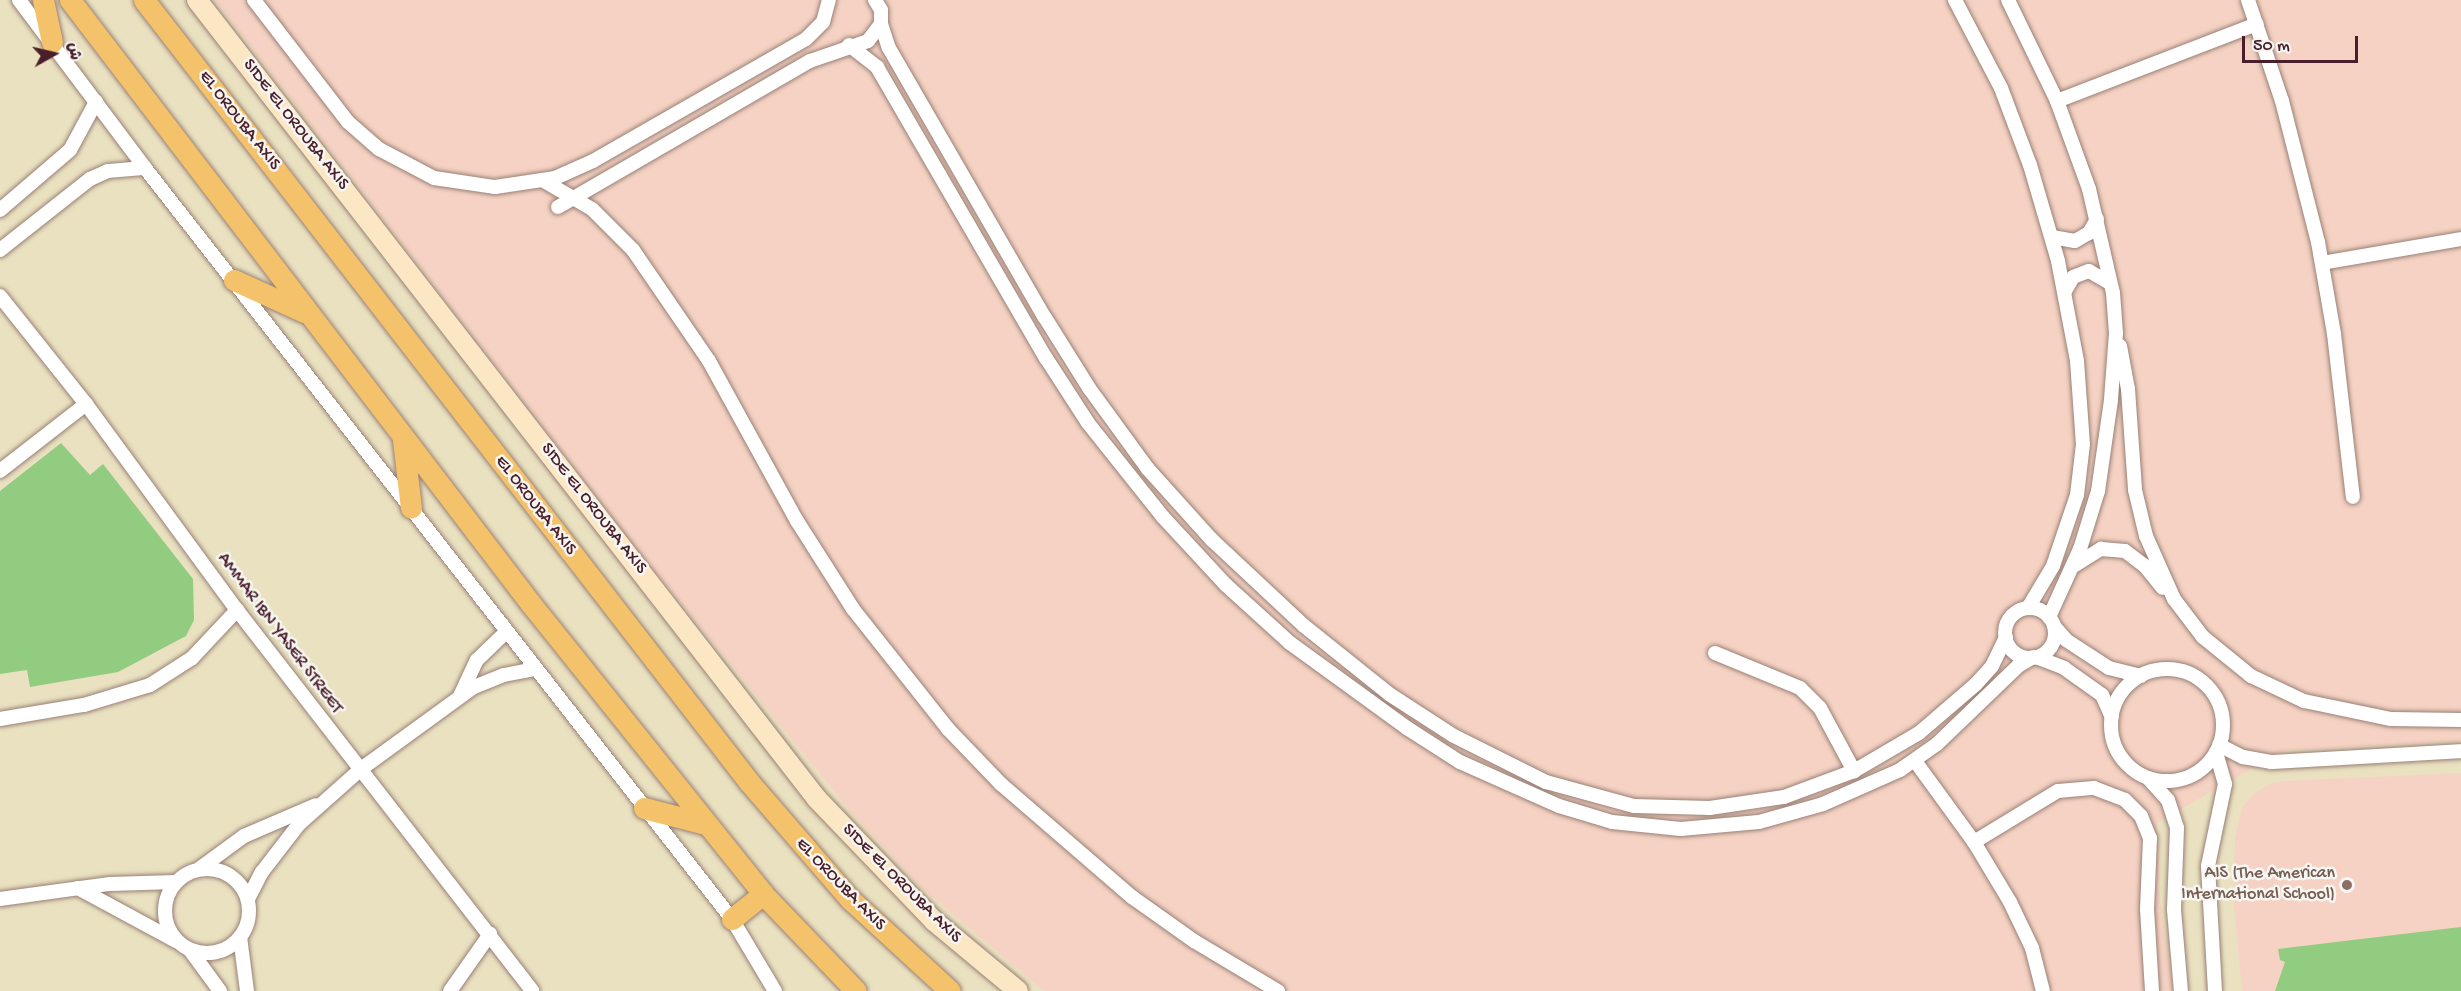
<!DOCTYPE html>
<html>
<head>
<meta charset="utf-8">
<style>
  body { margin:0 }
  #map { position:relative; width:2461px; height:991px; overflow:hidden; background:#e9e1c0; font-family:"Gochi Hand","Playpen Sans Arabic",sans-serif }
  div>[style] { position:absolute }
  .built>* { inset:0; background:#f5d2c3 }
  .green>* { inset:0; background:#92cc80 }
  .roads { filter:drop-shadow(0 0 2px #9a8076) drop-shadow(0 0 2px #9a8076) }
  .street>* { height:14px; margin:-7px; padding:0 7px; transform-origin:7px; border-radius:7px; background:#fff }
  .street>.ring { margin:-7px; padding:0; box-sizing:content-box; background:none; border:14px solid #fff; border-radius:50% }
  .secondary>* { height:20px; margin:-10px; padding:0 10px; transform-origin:10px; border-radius:10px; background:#fbe7c3 }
  .primary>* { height:21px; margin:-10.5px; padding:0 10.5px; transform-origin:10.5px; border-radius:10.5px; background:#f4c26a }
  .dots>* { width:16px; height:16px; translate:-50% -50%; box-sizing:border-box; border:3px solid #f6f6f2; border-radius:50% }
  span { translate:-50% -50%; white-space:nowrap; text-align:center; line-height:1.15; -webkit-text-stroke:5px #f6f6f2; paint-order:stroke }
  .street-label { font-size:18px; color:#4a1f2b }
  .education-label { font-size:18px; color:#785e54 }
  .right { translate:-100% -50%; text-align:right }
  .north { position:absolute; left:24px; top:24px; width:60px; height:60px; -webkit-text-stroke:4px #f6f6f2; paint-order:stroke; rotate:82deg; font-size:16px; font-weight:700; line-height:24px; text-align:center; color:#4a1f2b }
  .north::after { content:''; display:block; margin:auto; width:21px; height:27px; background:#4a1f2b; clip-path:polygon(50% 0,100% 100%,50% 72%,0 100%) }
  .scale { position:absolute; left:2242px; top:36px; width:116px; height:27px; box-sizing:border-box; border:3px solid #4a1f2b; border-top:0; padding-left:8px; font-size:18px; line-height:21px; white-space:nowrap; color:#4a1f2b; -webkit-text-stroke:4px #f6f6f2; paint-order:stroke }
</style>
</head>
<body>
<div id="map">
  <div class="built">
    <div style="clip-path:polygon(215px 0,2461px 0,2461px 741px,2282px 751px,2157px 823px,2160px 900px,2173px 991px,1044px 991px,922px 888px,852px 813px,640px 553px)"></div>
    <div style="clip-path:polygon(2461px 773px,2461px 991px,2242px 991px,2234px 905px,2235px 837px,2243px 806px,2255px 793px,2272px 783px,2287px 781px)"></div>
  </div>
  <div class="green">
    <div style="clip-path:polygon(61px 443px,90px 475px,103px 464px,193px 579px,194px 620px,186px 636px,118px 672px,30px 687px,27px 670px,0 674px,0 491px)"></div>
    <div style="clip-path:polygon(2461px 927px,2461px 991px,2275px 991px,2285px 962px,2280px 960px,2278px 949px)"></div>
  </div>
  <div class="roads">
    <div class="street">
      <div style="left:19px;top:0;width:210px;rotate:53.1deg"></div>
      <div style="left:145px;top:168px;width:953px;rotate:51.99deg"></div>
      <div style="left:732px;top:919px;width:84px;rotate:59.2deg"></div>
      <div style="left:254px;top:0;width:154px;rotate:52.4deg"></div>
      <div style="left:348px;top:122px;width:41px;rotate:41.1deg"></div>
      <div style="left:379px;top:149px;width:62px;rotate:27.8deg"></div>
      <div style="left:434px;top:178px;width:62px;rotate:8.4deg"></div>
      <div style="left:495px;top:187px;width:61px;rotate:-8.5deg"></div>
      <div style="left:555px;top:178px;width:42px;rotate:-24.1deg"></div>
      <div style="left:593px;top:161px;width:245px;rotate:-29.8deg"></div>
      <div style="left:806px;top:39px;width:24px;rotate:-45deg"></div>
      <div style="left:823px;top:22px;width:23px;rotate:-75deg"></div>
      <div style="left:1955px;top:0;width:99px;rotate:62.4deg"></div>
      <div style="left:2001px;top:88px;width:82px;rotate:69.4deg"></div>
      <div style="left:2030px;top:165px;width:100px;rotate:73.7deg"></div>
      <div style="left:2058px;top:261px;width:102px;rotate:79.2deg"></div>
      <div style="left:2077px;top:361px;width:83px;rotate:85.9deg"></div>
      <div style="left:2083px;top:444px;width:51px;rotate:96.7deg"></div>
      <div style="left:2077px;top:495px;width:75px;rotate:108.7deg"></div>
      <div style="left:2053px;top:566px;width:49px;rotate:120.8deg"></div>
      <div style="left:2008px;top:0;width:112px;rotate:64.1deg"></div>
      <div style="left:2057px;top:101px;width:94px;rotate:70deg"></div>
      <div style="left:2089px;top:189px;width:107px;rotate:77deg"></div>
      <div style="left:2113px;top:293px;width:40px;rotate:85.7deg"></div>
      <div style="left:2116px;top:333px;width:67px;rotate:94.3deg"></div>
      <div style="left:2111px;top:400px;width:92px;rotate:98.1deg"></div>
      <div style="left:2098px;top:491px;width:61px;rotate:107.2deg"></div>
      <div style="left:2080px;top:549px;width:75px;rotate:114.5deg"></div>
      <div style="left:2248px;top:0;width:107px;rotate:71.4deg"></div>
      <div style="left:2282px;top:101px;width:146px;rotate:75.7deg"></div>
      <div style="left:2318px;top:242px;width:93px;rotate:80.1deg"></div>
      <div style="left:2334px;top:334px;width:164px;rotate:83.4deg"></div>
      <div style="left:881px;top:24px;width:25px;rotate:72deg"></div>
      <div style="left:889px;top:48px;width:310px;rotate:60deg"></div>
      <div style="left:1044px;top:316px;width:85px;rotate:58deg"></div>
      <div style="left:1089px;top:388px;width:100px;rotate:53.9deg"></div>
      <div style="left:1148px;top:469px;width:96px;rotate:48deg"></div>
      <div style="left:1212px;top:540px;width:125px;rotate:43deg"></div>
      <div style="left:1303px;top:625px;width:110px;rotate:38.7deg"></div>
      <div style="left:1389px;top:694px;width:77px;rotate:32.9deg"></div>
      <div style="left:1454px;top:736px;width:103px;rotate:26.6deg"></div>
      <div style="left:1546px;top:782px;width:91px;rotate:15.3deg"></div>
      <div style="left:1634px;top:806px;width:76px;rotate:1.5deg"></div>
      <div style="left:1710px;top:808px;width:75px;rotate:-8.5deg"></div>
      <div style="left:1784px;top:797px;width:75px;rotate:-20.4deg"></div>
      <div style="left:1854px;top:771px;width:75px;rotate:-30.3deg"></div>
      <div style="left:1919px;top:733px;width:75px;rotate:-40.7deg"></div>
      <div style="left:1976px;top:684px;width:24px;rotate:-48deg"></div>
      <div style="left:1992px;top:666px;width:32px;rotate:-64deg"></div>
      <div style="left:849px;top:45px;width:36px;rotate:38deg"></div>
      <div style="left:877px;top:67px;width:337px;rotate:59.9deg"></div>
      <div style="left:1046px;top:358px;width:77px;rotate:57.1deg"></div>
      <div style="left:1088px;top:423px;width:120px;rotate:51.4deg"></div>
      <div style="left:1163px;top:517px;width:93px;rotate:47.2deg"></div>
      <div style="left:1226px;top:585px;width:86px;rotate:42.2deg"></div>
      <div style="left:1290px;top:643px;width:145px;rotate:36deg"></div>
      <div style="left:1407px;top:728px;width:63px;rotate:32.7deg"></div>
      <div style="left:1460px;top:762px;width:108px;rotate:24deg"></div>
      <div style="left:1559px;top:806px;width:55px;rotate:16.8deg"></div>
      <div style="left:1612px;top:822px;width:69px;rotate:5.8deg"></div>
      <div style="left:1681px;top:829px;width:78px;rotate:-5.1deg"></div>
      <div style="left:1759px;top:822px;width:66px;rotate:-15.7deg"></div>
      <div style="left:1823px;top:804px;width:84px;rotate:-23.8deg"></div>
      <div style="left:1900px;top:770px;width:45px;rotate:-35.1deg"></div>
      <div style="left:1937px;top:744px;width:112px;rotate:-43.9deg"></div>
      <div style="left:2018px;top:666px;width:17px;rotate:-31deg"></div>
      <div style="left:2057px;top:101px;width:214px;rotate:-21.1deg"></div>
      <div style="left:544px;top:181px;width:56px;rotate:30.3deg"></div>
      <div style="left:592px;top:209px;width:58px;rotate:45deg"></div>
      <div style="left:633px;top:250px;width:135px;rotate:55.6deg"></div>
      <div style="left:709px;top:361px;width:183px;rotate:61.2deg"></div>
      <div style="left:797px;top:521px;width:104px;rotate:57.5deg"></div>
      <div style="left:853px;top:609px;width:153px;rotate:51.6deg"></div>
      <div style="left:948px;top:729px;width:76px;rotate:46.1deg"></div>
      <div style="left:1001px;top:784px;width:173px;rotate:40.8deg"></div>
      <div style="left:1132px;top:897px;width:76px;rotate:35.4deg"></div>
      <div style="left:1194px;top:941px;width:98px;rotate:30.8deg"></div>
      <div style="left:558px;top:207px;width:291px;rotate:-30.1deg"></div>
      <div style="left:810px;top:61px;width:61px;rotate:-19deg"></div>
      <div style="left:868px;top:41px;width:21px;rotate:-53deg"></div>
      <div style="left:881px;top:24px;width:14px;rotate:-90deg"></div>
      <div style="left:881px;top:10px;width:12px;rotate:-121deg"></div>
      <div style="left:0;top:210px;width:92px;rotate:-40.6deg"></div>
      <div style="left:70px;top:150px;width:55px;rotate:-61.6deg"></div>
      <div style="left:2052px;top:237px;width:23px;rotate:10deg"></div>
      <div style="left:2075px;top:241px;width:16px;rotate:-30deg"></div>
      <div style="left:2089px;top:233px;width:16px;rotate:-60deg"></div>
      <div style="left:0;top:250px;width:115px;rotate:-38.3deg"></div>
      <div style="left:90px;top:179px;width:20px;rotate:-24deg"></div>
      <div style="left:108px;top:171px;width:37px;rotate:-5deg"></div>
      <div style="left:2322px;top:263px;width:141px;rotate:-9.8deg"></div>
      <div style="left:2065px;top:291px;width:16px;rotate:-60deg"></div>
      <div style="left:2073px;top:277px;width:17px;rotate:-21deg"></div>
      <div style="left:2089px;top:271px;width:24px;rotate:30deg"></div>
      <div style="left:0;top:296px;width:138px;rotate:51.5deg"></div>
      <div style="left:86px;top:404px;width:255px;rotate:53.8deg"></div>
      <div style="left:237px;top:610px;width:482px;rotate:52.2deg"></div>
      <div style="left:2120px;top:346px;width:44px;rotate:79.5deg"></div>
      <div style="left:2128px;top:389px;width:101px;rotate:86deg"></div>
      <div style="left:2135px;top:490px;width:47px;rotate:76.6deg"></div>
      <div style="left:2146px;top:536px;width:69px;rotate:66deg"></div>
      <div style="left:2174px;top:599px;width:48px;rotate:52.7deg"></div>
      <div style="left:2203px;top:637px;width:62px;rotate:39.1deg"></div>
      <div style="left:2251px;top:676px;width:59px;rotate:25.3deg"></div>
      <div style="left:2304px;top:701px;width:89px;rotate:11.7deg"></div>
      <div style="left:2391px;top:719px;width:70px;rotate:0.8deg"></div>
      <div style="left:0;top:471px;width:109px;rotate:-37.9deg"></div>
      <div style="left:2075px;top:565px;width:31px;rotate:-32deg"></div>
      <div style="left:2101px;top:549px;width:24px;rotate:5deg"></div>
      <div style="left:2125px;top:551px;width:25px;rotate:37deg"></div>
      <div style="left:2145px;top:566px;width:28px;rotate:51deg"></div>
      <div class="ring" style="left:2005px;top:608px;width:36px;height:36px"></div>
      <div style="left:2054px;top:626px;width:18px;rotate:49deg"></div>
      <div style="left:2066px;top:640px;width:51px;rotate:33.1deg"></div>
      <div style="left:2109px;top:668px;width:33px;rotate:14deg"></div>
      <div style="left:1715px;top:653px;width:92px;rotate:22.4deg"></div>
      <div style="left:1800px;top:688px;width:28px;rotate:45deg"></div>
      <div style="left:1820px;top:708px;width:72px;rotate:61.6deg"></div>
      <div style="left:2036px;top:657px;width:30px;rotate:21deg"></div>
      <div style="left:2064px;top:668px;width:47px;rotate:35.4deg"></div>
      <div style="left:2102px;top:695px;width:24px;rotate:66deg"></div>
      <div class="ring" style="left:2111px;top:669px;width:98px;height:98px"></div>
      <div style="left:460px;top:696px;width:40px;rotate:-65deg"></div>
      <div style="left:477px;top:660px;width:40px;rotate:-44deg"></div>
      <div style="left:0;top:719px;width:85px;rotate:-9.5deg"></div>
      <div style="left:84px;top:705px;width:69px;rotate:-16.9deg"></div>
      <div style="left:150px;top:685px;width:50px;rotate:-32.7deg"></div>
      <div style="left:192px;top:658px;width:66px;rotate:-46.8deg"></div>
      <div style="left:2219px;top:745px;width:27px;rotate:27deg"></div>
      <div style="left:2243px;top:757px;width:28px;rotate:10deg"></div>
      <div style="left:2271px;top:762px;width:190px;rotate:-3.3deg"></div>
      <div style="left:1915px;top:761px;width:100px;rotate:53.9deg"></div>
      <div style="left:1974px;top:842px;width:70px;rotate:59deg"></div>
      <div style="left:2010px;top:902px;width:51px;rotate:64.4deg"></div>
      <div style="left:2032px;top:948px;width:44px;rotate:75.7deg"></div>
      <div style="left:2148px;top:778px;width:30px;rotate:48deg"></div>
      <div style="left:2168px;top:800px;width:29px;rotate:72deg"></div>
      <div style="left:2177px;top:828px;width:82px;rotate:92.1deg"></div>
      <div style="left:2174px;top:910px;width:81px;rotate:85.1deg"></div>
      <div style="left:1974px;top:842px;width:98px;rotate:-31.3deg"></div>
      <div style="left:2058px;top:791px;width:36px;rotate:-5deg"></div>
      <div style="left:2094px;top:788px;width:33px;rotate:21deg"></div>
      <div style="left:2125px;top:800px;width:23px;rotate:45deg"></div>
      <div style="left:2141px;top:816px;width:24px;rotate:68deg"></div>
      <div style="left:2150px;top:838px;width:71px;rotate:92.4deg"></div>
      <div style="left:2147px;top:909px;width:82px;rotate:86.5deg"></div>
      <div class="ring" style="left:165px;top:869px;width:70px;height:70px"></div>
      <div style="left:199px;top:869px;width:56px;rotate:-36.3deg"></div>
      <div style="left:244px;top:836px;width:78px;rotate:-23.3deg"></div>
      <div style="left:78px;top:888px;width:111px;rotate:28.4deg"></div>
      <div style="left:0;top:899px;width:111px;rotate:-7.8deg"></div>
      <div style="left:110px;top:884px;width:66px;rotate:-1.7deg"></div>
      <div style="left:248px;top:899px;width:30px;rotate:-63deg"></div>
      <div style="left:262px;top:872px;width:61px;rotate:-52.4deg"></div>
      <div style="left:299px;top:824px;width:83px;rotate:-41.6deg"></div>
      <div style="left:361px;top:769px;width:140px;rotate:-36deg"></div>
      <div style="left:474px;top:687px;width:32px;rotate:-22deg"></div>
      <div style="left:504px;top:675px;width:32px;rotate:-11deg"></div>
      <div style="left:240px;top:937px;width:54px;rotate:82.6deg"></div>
      <div style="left:190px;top:950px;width:51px;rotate:53.8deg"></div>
      <div style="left:450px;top:991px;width:70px;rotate:-54.9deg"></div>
      <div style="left:2215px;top:991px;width:125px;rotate:-93.2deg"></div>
      <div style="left:2208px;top:866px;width:84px;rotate:-78.3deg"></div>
      <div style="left:2225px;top:784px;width:33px;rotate:-106deg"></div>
    </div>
    <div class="secondary">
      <div style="left:197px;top:0;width:1011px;rotate:52.19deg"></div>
      <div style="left:817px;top:799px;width:169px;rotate:46.2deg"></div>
      <div style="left:934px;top:921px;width:109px;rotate:39.8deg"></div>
    </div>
    <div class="primary">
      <div style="left:43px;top:0;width:43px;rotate:77.9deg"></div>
      <div style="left:70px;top:0;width:760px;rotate:52.65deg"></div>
      <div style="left:531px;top:604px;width:371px;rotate:51.3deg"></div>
      <div style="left:763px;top:894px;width:134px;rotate:46.2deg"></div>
      <div style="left:144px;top:0;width:989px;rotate:52.27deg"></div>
      <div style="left:749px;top:782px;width:156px;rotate:49.2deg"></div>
      <div style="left:851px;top:900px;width:134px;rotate:42.6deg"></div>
      <div style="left:234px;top:280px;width:77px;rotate:24.6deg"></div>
      <div style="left:403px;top:440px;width:68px;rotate:83.3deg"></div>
      <div style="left:644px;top:808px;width:64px;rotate:14.5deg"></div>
      <div style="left:732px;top:919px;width:40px;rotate:-39deg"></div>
    </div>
  </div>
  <div class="dots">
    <div style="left:2347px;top:885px;background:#8d6e63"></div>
  </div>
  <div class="street-label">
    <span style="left:239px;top:121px;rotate:52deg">EL OROUBA AXIS</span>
    <span style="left:295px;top:125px;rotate:52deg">SIDE EL OROUBA AXIS</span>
    <span style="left:535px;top:506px;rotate:52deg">EL OROUBA AXIS</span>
    <span style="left:593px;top:509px;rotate:52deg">SIDE EL OROUBA AXIS</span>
    <span style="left:279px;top:634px;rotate:53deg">AMMAR IBN YASER STREET</span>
    <span style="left:901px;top:884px;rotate:45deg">SIDE EL OROUBA AXIS</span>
    <span style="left:840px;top:885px;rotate:46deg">EL OROUBA AXIS</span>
  </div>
  <div class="education-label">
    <span class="right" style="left:2335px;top:885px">AIS (The American<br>International School)</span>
  </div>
  <div class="north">ش</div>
  <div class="scale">50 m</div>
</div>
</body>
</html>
